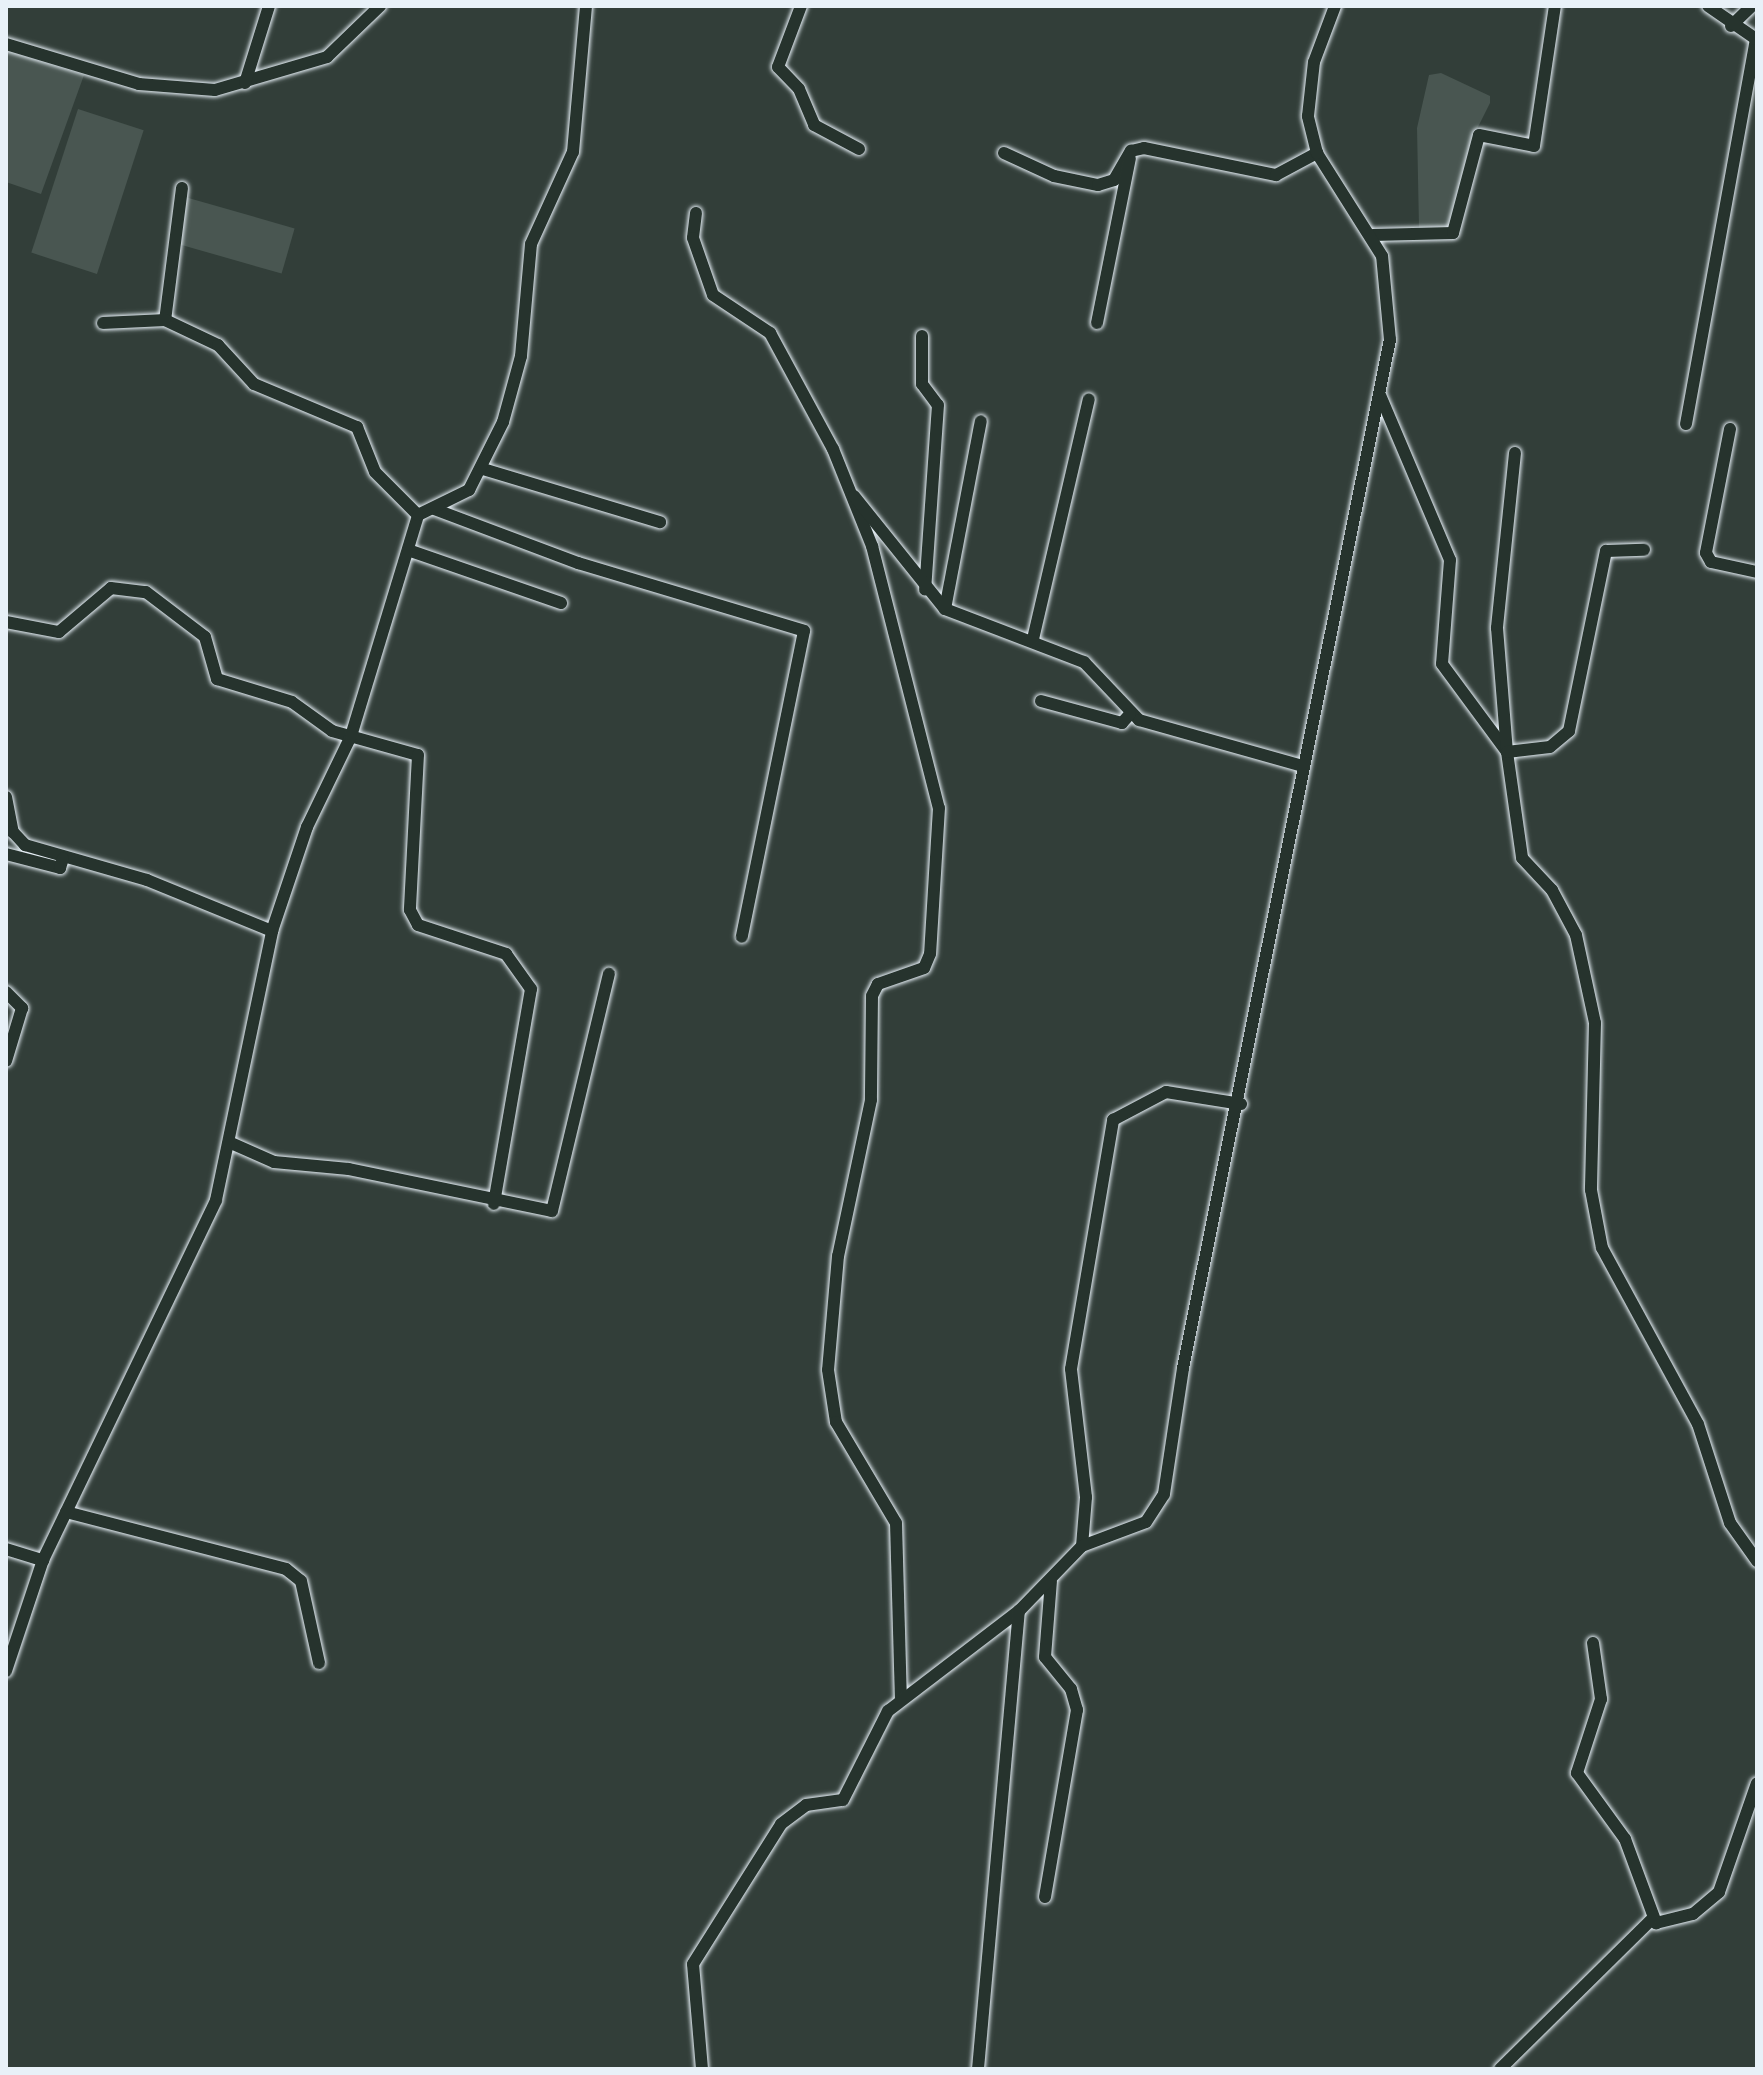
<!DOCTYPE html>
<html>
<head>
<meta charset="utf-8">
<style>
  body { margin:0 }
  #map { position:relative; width:1763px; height:2075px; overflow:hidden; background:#323e39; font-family:"Patrick Hand",sans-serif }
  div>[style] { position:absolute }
  .green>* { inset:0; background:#495651; transform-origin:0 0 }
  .roads { filter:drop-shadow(0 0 2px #e8f1f8) drop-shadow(0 0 2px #e8f1f8) }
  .street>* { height:12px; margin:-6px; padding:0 6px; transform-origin:6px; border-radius:6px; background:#26332d }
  span { translate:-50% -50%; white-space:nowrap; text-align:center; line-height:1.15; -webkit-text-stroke:6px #26332d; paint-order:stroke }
  .frame { position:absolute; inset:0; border:8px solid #e8f1f8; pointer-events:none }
</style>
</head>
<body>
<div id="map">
  <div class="green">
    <div style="clip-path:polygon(6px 51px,84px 75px,41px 194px,6px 182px)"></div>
    <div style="clip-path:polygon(1441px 73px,1490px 96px,1490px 103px,1474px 135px,1452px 229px,1419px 228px,1417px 128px,1429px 75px)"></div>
    <div style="left:78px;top:109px;width:69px;height:151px;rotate:18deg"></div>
    <div style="left:185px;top:197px;width:114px;height:47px;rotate:16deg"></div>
  </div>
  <div class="roads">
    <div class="street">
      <div style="left:801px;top:6px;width:65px;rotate:110.7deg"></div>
      <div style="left:778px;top:67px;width:30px;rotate:46deg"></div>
      <div style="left:799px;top:89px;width:39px;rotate:67deg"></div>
      <div style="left:814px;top:125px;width:51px;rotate:28.1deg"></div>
      <div style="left:1731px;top:26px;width:29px;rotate:-44deg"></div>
      <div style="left:6px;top:44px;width:139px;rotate:16.7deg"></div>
      <div style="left:139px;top:84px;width:76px;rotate:4.5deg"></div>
      <div style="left:215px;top:90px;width:117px;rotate:-16.4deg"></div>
      <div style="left:327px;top:57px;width:74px;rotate:-43.9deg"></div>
      <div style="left:245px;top:83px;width:81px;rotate:-72.7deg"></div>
      <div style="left:1004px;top:153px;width:55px;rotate:24.7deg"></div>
      <div style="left:1054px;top:176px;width:45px;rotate:11.6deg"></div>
      <div style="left:1098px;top:185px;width:17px;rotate:-17deg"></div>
      <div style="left:1114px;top:180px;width:34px;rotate:-60deg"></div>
      <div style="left:1131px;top:151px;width:13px;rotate:-13deg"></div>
      <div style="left:1144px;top:148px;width:135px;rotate:11.6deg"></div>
      <div style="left:1276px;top:175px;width:47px;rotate:-28.2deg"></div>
      <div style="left:182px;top:188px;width:133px;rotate:97.3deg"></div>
      <div style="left:165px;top:320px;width:59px;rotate:25.3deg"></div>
      <div style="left:218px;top:345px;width:53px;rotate:47.3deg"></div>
      <div style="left:254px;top:384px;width:112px;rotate:22.7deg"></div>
      <div style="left:357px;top:427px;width:48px;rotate:68.2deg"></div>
      <div style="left:375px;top:472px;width:61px;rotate:45deg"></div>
      <div style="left:696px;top:213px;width:25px;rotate:97deg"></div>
      <div style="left:693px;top:238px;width:60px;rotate:70.7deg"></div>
      <div style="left:713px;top:295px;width:69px;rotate:33.7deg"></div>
      <div style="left:770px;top:333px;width:132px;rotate:61.5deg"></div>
      <div style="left:833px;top:449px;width:105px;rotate:68.1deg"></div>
      <div style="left:872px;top:546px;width:270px;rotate:75.7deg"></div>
      <div style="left:939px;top:808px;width:146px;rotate:93.5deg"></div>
      <div style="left:930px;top:954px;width:15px;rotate:113deg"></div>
      <div style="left:924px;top:968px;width:49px;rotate:160.8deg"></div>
      <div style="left:878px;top:984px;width:13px;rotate:117deg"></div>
      <div style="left:872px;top:996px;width:104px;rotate:90.6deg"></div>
      <div style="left:871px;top:1100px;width:159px;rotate:101.9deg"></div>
      <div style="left:838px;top:1256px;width:114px;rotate:95deg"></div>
      <div style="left:828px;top:1370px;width:53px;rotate:81.3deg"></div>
      <div style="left:836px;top:1422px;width:117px;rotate:59.3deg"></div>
      <div style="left:896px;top:1523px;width:177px;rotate:88.4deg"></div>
      <div style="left:1373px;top:235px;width:80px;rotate:-1.4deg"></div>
      <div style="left:1453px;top:233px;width:101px;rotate:-75.1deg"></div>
      <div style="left:1479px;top:135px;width:56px;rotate:11.3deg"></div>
      <div style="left:1534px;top:146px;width:142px;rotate:-81.5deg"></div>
      <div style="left:103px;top:323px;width:62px;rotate:-2.8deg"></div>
      <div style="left:1097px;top:323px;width:168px;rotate:-78.7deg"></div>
      <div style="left:922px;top:336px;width:48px;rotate:90deg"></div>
      <div style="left:922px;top:384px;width:26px;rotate:53deg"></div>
      <div style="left:938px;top:405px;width:185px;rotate:94deg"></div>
      <div style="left:1380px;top:395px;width:179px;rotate:67deg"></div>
      <div style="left:1450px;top:560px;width:104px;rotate:94.4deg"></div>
      <div style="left:1442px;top:664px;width:109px;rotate:53.5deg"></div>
      <div style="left:1507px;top:752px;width:107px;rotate:81.9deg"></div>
      <div style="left:1522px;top:858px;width:44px;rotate:46.8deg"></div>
      <div style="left:1552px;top:890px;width:51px;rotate:61.9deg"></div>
      <div style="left:1576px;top:935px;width:90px;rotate:77.8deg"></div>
      <div style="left:1595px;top:1023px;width:167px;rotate:91.4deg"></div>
      <div style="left:1591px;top:1190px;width:59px;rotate:79.3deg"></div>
      <div style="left:1602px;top:1248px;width:200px;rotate:61.4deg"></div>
      <div style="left:1698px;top:1424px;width:104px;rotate:72.1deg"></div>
      <div style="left:1730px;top:1523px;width:47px;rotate:54.6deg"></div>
      <div style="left:1686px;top:424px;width:391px;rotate:-79.7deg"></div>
      <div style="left:1756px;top:39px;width:58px;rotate:-145.5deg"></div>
      <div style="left:1730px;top:429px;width:126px;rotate:101deg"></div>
      <div style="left:1706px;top:553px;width:10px;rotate:61deg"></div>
      <div style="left:1711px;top:562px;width:47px;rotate:12.3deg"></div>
      <div style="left:1515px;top:453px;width:176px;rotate:95.9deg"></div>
      <div style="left:1497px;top:628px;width:124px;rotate:85.4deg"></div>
      <div style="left:1507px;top:752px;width:43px;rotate:-6.6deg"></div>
      <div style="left:1550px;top:747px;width:25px;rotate:-40deg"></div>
      <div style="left:1569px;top:731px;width:184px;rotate:-78.4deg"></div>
      <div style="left:1606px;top:551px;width:38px;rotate:-2deg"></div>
      <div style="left:483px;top:469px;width:185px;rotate:16.7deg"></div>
      <div style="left:854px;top:496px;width:145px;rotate:51.2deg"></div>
      <div style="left:945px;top:609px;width:149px;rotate:20.9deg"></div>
      <div style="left:1084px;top:662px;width:80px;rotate:46.5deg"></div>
      <div style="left:1139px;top:720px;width:170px;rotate:15.7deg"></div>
      <div style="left:434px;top:509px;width:154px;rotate:20.6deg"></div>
      <div style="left:578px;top:563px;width:236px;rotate:16.7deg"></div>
      <div style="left:804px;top:631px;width:312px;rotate:101.5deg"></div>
      <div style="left:408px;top:550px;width:162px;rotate:19.1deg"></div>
      <div style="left:945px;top:609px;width:191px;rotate:-79.2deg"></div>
      <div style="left:6px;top:622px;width:54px;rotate:10.7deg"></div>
      <div style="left:59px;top:632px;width:68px;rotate:-40.2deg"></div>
      <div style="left:111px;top:588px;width:35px;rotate:7deg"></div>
      <div style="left:146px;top:592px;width:74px;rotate:37.3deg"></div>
      <div style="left:205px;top:637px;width:44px;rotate:74.1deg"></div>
      <div style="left:217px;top:679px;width:78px;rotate:17deg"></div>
      <div style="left:292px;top:702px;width:49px;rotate:35.9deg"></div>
      <div style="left:332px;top:731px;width:89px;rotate:15.6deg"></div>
      <div style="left:418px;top:755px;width:155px;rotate:93deg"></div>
      <div style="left:410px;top:910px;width:17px;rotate:62deg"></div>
      <div style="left:418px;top:925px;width:93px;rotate:18.2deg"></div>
      <div style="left:506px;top:954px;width:43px;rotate:54.5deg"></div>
      <div style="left:531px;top:989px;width:218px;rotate:99.8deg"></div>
      <div style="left:1033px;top:639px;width:246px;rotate:-76.9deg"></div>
      <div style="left:1041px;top:701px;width:84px;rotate:15.2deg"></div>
      <div style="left:1122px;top:723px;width:12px;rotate:-48deg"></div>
      <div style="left:6px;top:797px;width:36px;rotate:79deg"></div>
      <div style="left:13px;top:832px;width:18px;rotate:47deg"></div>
      <div style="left:25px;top:845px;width:127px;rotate:16deg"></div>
      <div style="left:147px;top:880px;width:135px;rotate:22.2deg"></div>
      <div style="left:6px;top:854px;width:56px;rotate:14.5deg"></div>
      <div style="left:60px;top:868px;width:10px;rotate:-73deg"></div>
      <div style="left:6px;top:992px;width:23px;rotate:45deg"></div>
      <div style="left:22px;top:1008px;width:55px;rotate:106.8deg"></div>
      <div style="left:231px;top:1143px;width:47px;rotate:23.8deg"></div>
      <div style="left:274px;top:1162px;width:75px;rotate:5.3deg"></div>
      <div style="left:349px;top:1169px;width:207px;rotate:11.7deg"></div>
      <div style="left:552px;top:1211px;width:244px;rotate:-76.5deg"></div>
      <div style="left:66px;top:1512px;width:227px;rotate:14.5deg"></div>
      <div style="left:286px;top:1569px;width:19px;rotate:39deg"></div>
      <div style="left:301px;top:1581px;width:84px;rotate:77.6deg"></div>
      <div style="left:1082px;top:1546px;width:49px;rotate:-85.3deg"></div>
      <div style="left:1086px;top:1497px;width:129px;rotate:-96.7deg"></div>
      <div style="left:1071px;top:1369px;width:253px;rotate:-80.4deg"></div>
      <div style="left:1113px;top:1120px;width:60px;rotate:-27.8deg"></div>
      <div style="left:1166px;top:1092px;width:76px;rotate:9.1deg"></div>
      <div style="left:6px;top:1549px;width:39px;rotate:17deg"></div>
      <div style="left:1593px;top:1643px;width:57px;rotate:81.9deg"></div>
      <div style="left:1601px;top:1699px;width:78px;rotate:108deg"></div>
      <div style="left:1577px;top:1773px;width:82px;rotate:54deg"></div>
      <div style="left:1625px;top:1839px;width:90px;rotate:69.7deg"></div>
      <div style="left:1656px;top:1923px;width:38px;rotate:-14deg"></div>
      <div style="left:1693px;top:1914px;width:34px;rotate:-40deg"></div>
      <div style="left:1719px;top:1892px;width:115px;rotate:-70.8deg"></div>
      <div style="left:6px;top:1671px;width:117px;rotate:-71.6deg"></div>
      <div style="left:43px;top:1560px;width:399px;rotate:-64.3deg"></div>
      <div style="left:216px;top:1200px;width:275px;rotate:-78.2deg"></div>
      <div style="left:272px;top:931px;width:110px;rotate:-71.4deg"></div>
      <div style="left:307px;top:827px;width:101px;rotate:-64.2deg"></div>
      <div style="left:351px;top:736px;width:231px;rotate:-73.1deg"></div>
      <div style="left:418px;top:515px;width:57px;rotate:-26.1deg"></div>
      <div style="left:469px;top:490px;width:76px;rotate:-63.4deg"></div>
      <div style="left:503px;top:422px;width:68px;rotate:-74.7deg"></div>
      <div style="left:521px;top:356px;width:112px;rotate:-84.9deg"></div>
      <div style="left:531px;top:244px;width:101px;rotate:-65.5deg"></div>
      <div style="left:573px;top:152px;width:147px;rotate:-84.9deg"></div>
      <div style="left:1045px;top:1897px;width:190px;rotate:-80.3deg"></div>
      <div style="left:1077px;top:1710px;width:22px;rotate:-106deg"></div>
      <div style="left:1071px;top:1689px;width:41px;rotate:-129.1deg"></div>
      <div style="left:1045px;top:1657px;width:76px;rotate:-85.5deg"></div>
      <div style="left:702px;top:2069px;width:105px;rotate:-94.9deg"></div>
      <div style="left:693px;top:1964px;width:165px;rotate:-57.8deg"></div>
      <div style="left:781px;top:1824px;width:31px;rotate:-37deg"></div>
      <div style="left:806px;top:1805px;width:37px;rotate:-8deg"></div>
      <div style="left:843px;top:1800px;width:100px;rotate:-63.2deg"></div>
      <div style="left:888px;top:1711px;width:165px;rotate:-37.4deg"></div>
      <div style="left:1019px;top:1611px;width:91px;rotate:-45.9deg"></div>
      <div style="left:1082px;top:1546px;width:68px;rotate:-20.6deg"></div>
      <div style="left:1146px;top:1522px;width:33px;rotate:-57deg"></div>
      <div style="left:1164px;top:1494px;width:127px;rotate:-81.4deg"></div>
      <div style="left:1183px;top:1368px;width:1049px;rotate:-78.62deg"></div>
      <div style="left:1390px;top:340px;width:84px;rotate:-95.4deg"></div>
      <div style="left:1382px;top:256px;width:122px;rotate:-122.3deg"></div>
      <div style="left:1317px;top:153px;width:38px;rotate:-104deg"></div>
      <div style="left:1308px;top:116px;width:54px;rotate:-83.7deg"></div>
      <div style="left:1314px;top:62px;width:60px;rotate:-69.4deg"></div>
      <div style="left:978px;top:2069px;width:460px;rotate:-84.9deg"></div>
      <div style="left:1500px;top:2069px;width:214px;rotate:-44.6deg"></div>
    </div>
  </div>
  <div class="frame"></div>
</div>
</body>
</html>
